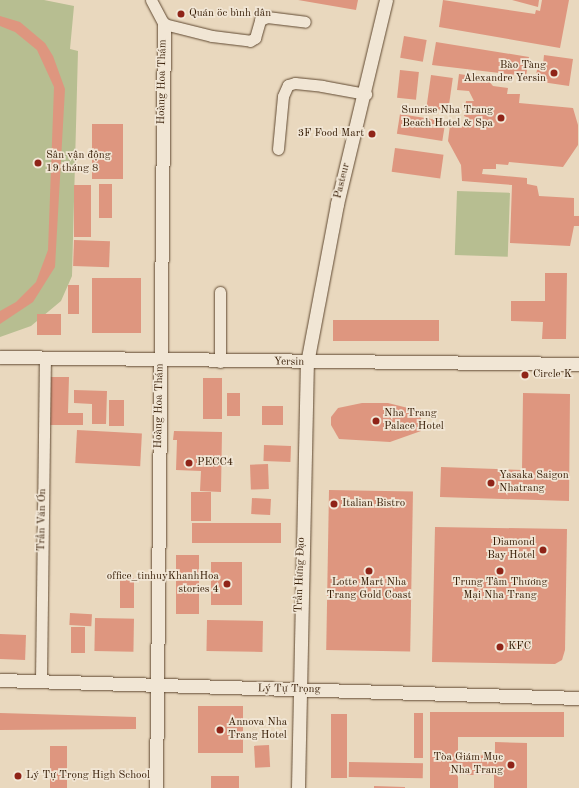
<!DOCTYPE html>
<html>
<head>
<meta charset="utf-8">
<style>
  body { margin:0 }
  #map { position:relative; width:579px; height:788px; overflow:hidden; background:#e9d8be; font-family:"Old Standard TT",serif }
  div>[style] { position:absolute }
  .green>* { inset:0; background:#b7be91; transform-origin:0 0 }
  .building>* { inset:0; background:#de967f; transform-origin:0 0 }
  .roads { filter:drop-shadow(0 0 1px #604931) drop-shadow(0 0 1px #604931) }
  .minor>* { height:11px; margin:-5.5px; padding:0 5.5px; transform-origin:5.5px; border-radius:5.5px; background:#f1e6d5 }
  .tertiary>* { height:13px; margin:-6.5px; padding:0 6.5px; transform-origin:6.5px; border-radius:6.5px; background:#f1e6d5 }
  .dots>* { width:11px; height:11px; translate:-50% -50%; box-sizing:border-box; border:2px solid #f1e6d5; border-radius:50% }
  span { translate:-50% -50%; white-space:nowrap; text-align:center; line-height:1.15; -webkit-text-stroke:3.5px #f1e6d5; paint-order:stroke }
  .poi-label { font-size:11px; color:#331902 }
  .left { translate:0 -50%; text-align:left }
  .right { translate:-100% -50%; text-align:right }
  .street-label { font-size:11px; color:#331902 }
</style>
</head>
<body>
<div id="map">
  <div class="green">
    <div style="clip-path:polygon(0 0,44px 0,74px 6px,70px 49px,78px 51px,72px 276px,61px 301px,31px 326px,0 337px)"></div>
    <div style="left:457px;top:191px;width:53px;height:64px;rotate:2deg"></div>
  </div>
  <div class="building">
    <div style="clip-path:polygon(298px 0,358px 0,356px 10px)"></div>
    <div style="clip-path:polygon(443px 0,535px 14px,536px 10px,540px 11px,542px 0,569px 0,560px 48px,439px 27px)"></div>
    <div style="clip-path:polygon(512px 0,539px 0,538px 7px)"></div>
    <div style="clip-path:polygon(0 16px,20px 22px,45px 43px,53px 56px,65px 89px,55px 267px,33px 302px,0 324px,0 311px,16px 302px,36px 282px,48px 250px,54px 87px,37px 50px,15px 32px,0 26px)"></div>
    <div style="left:404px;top:36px;width:23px;height:22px;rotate:10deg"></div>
    <div style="clip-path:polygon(436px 42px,529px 57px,526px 76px,432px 65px)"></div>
    <div style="clip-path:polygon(544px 55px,573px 59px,569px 86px,535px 81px,538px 64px,543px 65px)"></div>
    <div style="left:400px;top:70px;width:19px;height:28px;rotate:6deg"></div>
    <div style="clip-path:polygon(459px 74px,486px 78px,493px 86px,508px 88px,507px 94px,520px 94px,519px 103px,573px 108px,578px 125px,578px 145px,563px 167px,509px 162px,508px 165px,496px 164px,496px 169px,483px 169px,482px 174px,527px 178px,527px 184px,537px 186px,539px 196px,574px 198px,574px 216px,579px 216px,579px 226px,574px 226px,570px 246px,510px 243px,512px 185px,462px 181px,461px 165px,448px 141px,450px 125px,462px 127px,469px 118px,464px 116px,466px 101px,474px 101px,469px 91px,457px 90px)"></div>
    <div style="left:431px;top:75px;width:22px;height:33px;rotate:8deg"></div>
    <div style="left:400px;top:114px;width:46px;height:20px;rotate:9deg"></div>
    <div style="left:92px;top:124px;width:31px;height:55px"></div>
    <div style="left:395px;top:148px;width:49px;height:24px;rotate:8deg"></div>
    <div style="left:99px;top:184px;width:13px;height:34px"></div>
    <div style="left:74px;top:185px;width:17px;height:52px"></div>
    <div style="left:74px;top:240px;width:36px;height:26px;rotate:2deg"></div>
    <div style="clip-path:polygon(545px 273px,567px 273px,566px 339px,542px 339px,543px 322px,511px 321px,511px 301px,545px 301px)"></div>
    <div style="left:92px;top:278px;width:49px;height:55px"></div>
    <div style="left:68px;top:285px;width:11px;height:29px"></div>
    <div style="left:37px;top:314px;width:24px;height:21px"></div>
    <div style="left:333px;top:320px;width:106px;height:21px"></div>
    <div style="clip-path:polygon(48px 377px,69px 377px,68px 413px,83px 413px,83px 425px,47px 425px)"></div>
    <div style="left:203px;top:378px;width:19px;height:41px"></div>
    <div style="clip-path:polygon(74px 390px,107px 391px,106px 424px,92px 424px,92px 404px,74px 403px)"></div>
    <div style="left:227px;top:393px;width:13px;height:23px"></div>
    <div style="clip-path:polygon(523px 393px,570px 394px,569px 501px,440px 497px,441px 467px,522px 470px)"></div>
    <div style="left:124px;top:400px;width:26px;height:15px;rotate:90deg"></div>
    <div style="clip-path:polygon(362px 403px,388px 403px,416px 410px,421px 413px,421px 431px,390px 442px,339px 439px,331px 425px,331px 417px,338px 408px)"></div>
    <div style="left:262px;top:406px;width:21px;height:19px"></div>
    <div style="left:77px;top:430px;width:65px;height:33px;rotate:3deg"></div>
    <div style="clip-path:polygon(174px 431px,222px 432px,221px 492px,200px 491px,201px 471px,176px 470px,177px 440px,173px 440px)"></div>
    <div style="left:264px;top:445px;width:27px;height:16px;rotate:2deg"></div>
    <div style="left:268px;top:464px;width:25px;height:18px;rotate:88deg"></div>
    <div style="left:329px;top:490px;width:84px;height:160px;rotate:1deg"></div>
    <div style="left:191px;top:492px;width:20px;height:29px"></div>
    <div style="left:252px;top:498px;width:19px;height:16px;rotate:3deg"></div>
    <div style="left:281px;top:523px;width:20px;height:89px;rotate:90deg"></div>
    <div style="clip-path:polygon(435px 527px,567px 529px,565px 650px,562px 660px,555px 664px,432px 662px)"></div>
    <div style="left:176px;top:555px;width:23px;height:59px"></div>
    <div style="left:242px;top:562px;width:43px;height:31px;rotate:90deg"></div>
    <div style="left:120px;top:578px;width:14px;height:30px"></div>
    <div style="left:70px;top:613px;width:22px;height:12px;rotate:3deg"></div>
    <div style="left:95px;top:618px;width:39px;height:33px;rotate:1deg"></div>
    <div style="left:207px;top:620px;width:56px;height:31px;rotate:1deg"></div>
    <div style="left:71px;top:627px;width:14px;height:26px"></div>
    <div style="left:0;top:634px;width:26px;height:25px;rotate:2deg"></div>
    <div style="left:198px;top:706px;width:45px;height:47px"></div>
    <div style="clip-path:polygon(430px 712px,564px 712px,564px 737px,458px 737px,458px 756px,495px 755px,495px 742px,527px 743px,527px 788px,494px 788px,494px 775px,458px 775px,458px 788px,430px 788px)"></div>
    <div style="clip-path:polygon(0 713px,136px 717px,136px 729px,0 730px)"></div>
    <div style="left:414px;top:713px;width:9px;height:45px"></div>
    <div style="left:331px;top:714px;width:16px;height:64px"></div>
    <div style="left:269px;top:745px;width:22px;height:15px;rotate:87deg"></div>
    <div style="left:50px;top:746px;width:17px;height:42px"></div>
    <div style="left:349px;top:762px;width:74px;height:15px;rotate:1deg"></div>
    <div style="left:239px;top:776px;width:12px;height:28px;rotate:90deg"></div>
    <div style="clip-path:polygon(374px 786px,405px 787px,405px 788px,374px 788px)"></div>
  </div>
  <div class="roads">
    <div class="minor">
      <div style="left:151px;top:0;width:27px;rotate:62deg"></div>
      <div style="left:164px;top:24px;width:49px;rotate:14deg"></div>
      <div style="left:212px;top:36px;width:38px;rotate:7deg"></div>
      <div style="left:250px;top:41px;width:6px;rotate:-31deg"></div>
      <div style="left:255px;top:38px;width:19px;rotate:-74deg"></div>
      <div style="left:260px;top:20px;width:8px;rotate:-23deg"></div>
      <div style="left:267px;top:17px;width:38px;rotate:7deg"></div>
      <div style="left:278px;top:149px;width:53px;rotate:-84.6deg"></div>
      <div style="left:283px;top:96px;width:12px;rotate:-66deg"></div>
      <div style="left:288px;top:85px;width:7px;rotate:-16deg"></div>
      <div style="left:295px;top:83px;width:27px;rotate:6deg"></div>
      <div style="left:322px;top:86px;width:45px;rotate:10.3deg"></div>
      <div style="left:220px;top:292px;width:70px;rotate:90deg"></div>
      <div style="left:41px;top:681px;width:323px;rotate:-89.3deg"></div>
    </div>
    <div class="tertiary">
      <div style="left:0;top:357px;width:579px;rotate:0.69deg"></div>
      <div style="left:0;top:680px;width:579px;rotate:1.78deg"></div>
      <div style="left:156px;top:788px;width:764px;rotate:-89.4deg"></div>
      <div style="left:298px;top:788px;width:425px;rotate:-88.8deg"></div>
      <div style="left:307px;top:363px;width:162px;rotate:-79.3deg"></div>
      <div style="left:337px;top:204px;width:210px;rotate:-76.5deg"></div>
    </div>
  </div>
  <div class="dots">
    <div style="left:181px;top:14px;background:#8f2418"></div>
    <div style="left:554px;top:73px;background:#8f2418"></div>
    <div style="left:501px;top:118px;background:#8f2418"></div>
    <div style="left:372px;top:134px;background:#8f2418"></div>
    <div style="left:38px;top:163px;background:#8f2418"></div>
    <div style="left:525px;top:375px;background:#8f2418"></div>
    <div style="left:376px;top:421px;background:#8f2418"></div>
    <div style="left:189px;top:463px;background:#8f2418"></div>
    <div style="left:491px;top:483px;background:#8f2418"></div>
    <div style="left:334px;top:504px;background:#8f2418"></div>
    <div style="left:543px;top:550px;background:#8f2418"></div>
    <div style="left:369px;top:571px;background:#8f2418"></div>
    <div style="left:500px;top:571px;background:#8f2418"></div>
    <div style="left:227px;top:584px;background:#8f2418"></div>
    <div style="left:500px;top:647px;background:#8f2418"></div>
    <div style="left:220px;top:730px;background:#8f2418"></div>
    <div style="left:511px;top:765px;background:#8f2418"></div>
    <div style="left:18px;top:776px;background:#8f2418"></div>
  </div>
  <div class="poi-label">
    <span class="left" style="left:189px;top:14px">Quán öc bình dân</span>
    <span class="right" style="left:546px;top:73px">Bào Tàng<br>Alexandre Yersin</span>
    <span class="right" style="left:493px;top:118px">Sunrise Nha Trang<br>Beach Hotel &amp; Spa</span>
    <span class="right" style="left:364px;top:134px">3F Food Mart</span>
    <span class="left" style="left:46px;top:163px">Sân vận động<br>19 tháng 8</span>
    <span class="left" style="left:533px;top:375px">Circle K</span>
    <span class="left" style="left:384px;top:421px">Nha Trang<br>Palace Hotel</span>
    <span class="left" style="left:197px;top:463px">PECC4</span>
    <span class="left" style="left:499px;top:483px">Yasaka Saigon<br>Nhatrang</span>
    <span class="left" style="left:342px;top:504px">Italian Bistro</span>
    <span class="right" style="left:535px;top:550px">Diamond<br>Bay Hotel</span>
    <span class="right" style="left:219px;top:584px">office_tinhuyKhanhHoa<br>stories 4</span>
    <span style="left:369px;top:590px">Lotte Mart Nha<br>Trang Gold Coast</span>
    <span style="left:500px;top:590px">Trung Tâm Thương<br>Mại Nha Trang</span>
    <span class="left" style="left:508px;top:647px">KFC</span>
    <span class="left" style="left:228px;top:730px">Annova Nha<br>Trang Hotel</span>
    <span class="right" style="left:503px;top:765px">Tòa Giám Mục<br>Nha Trang</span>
    <span class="left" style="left:26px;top:776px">Lý Tự Trọng High School</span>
  </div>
  <div class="street-label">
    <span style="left:163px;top:82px;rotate:-89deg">Hoàng Hoa Thám</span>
    <span style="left:343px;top:181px;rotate:-76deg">Pasteur</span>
    <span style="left:289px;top:363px;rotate:1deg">Yersin</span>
    <span style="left:160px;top:406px;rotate:-89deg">Hoàng Hoa Thám</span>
    <span style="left:43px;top:520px;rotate:-89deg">Trần Văn Ơn</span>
    <span style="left:301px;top:575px;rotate:-88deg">Trần Hưng Đạo</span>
    <span style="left:289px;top:690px;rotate:1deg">Lý Tự Trọng</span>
  </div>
</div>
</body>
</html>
